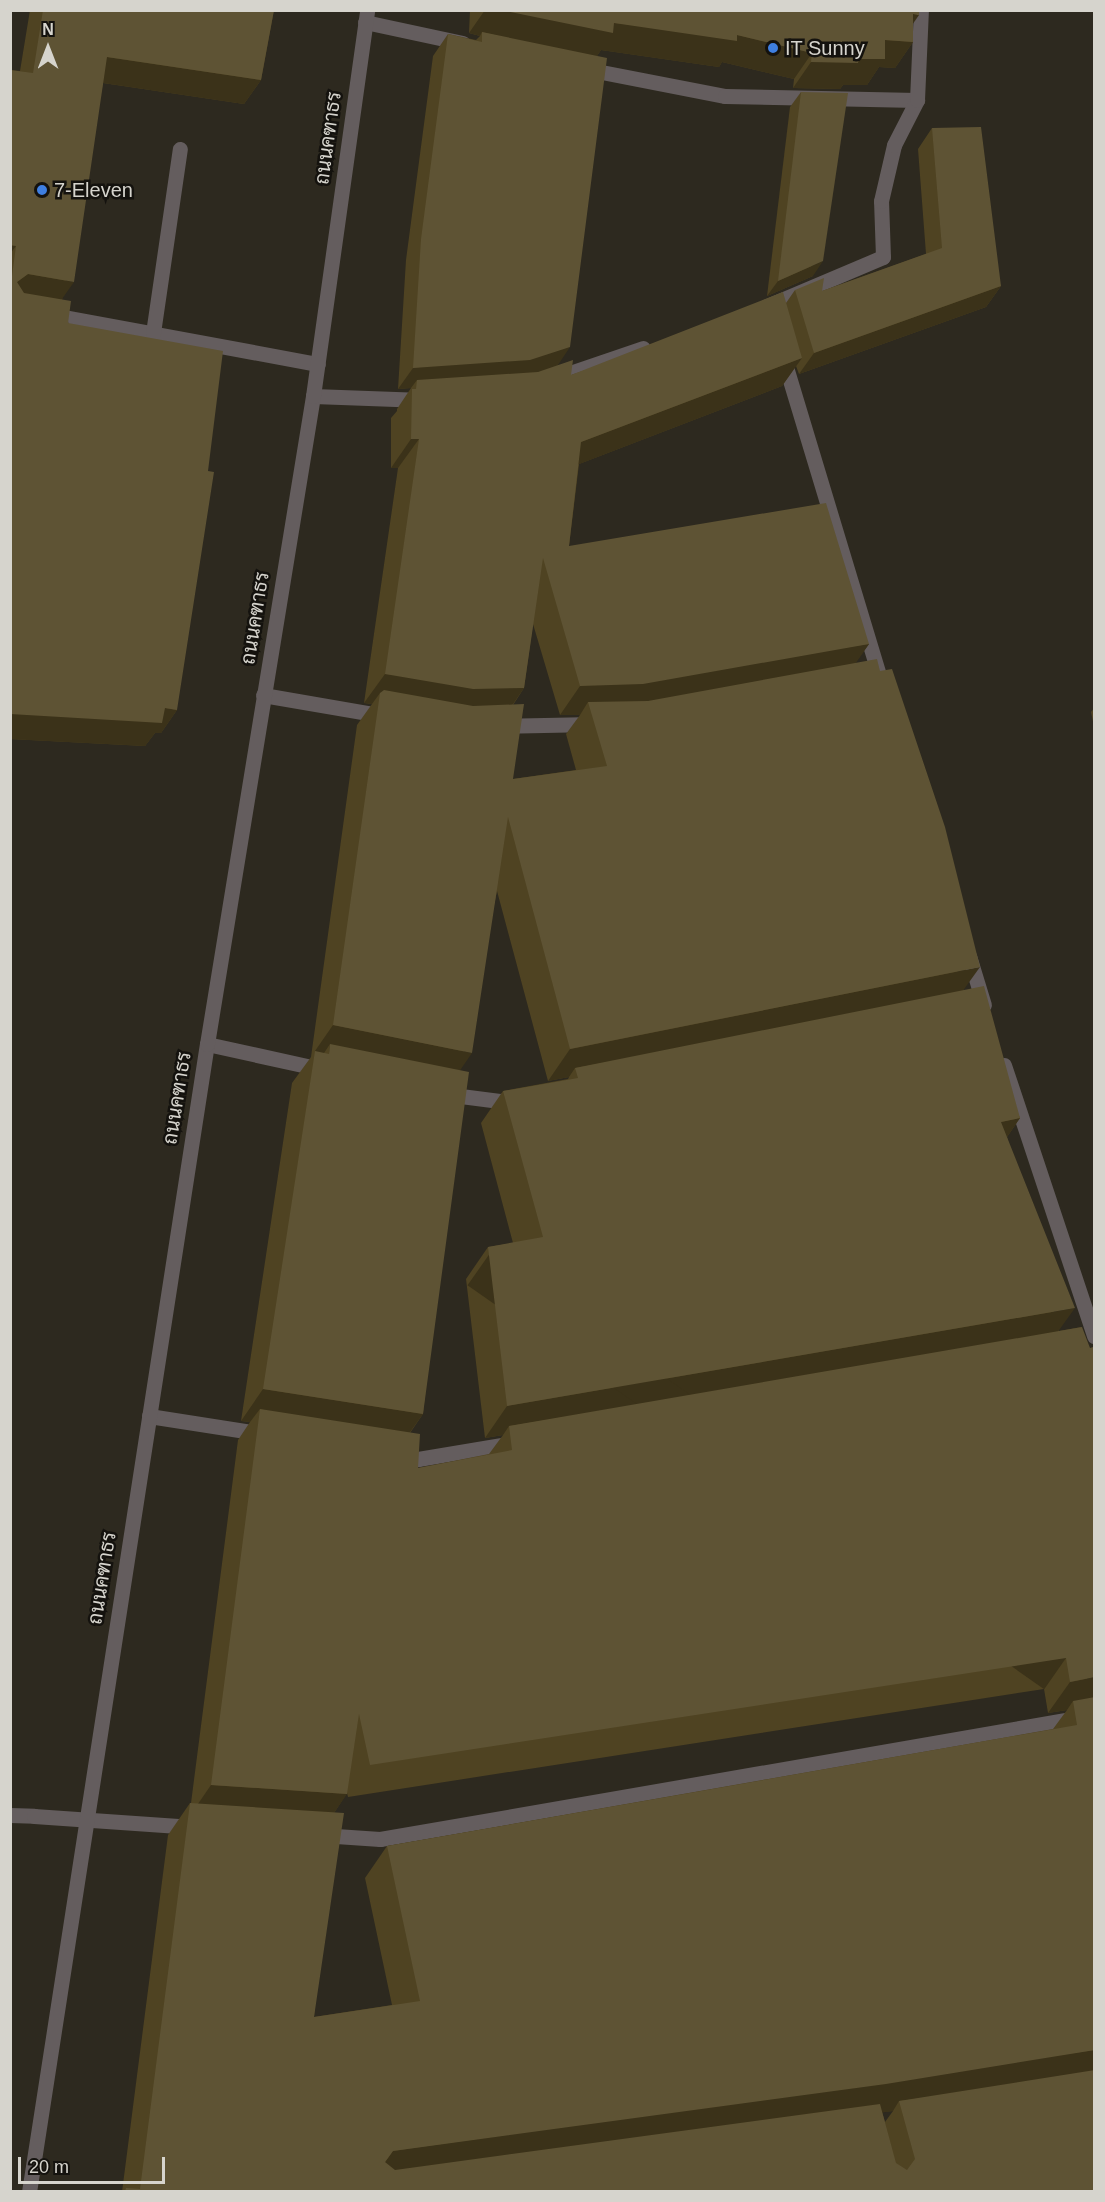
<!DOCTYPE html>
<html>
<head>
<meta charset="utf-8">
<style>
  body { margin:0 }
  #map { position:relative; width:1105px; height:2202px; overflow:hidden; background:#2d291f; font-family:Helvetica,Sarabun,sans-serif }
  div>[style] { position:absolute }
  .service>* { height:15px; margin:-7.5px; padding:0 7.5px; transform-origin:7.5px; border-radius:7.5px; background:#645d5e }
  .minor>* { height:15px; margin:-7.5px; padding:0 7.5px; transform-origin:7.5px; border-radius:7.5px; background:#645d5e }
  .tertiary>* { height:15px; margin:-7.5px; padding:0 7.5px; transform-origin:7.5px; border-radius:7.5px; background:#645d5e }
  .wall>* { inset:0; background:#4f4322 }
  .shaded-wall>* { inset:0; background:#3b3219; transform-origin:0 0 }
  .building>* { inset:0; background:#5e5334 }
  .dots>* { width:16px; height:16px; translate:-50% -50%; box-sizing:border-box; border:3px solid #14120e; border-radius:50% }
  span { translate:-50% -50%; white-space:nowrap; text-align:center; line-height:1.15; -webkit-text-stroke:5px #14120e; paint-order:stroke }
  .poi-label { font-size:20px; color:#d6d4cd }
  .left { translate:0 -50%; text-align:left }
  .street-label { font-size:20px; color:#d6d4cd }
  .frame { position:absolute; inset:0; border:12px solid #d6d4cd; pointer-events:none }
  .north { position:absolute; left:18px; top:18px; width:60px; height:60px; -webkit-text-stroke:4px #14120e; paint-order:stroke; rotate:0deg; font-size:16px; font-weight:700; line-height:24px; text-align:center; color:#d6d4cd }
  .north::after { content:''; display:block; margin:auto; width:21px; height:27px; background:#d6d4cd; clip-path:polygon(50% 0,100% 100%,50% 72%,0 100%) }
  .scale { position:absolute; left:18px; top:2157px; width:147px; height:27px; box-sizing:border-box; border:3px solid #d6d4cd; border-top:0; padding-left:8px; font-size:18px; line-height:21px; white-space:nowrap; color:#d6d4cd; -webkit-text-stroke:4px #14120e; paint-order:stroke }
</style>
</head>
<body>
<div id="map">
  <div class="service">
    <div style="left:10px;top:307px;width:313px;rotate:10.5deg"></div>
    <div style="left:153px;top:333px;width:186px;rotate:-81.7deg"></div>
    <div style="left:10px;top:1815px;width:24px;rotate:2deg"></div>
  </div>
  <div class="minor">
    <div style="left:365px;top:22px;width:100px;rotate:12.1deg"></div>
    <div style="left:586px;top:69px;width:142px;rotate:11deg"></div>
    <div style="left:725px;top:96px;width:192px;rotate:1.2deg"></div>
    <div style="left:765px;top:307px;width:128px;rotate:-23deg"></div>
    <div style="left:883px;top:257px;width:56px;rotate:-92deg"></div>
    <div style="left:881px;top:201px;width:57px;rotate:-76.9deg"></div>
    <div style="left:894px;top:145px;width:51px;rotate:-62.9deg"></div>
    <div style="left:917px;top:100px;width:90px;rotate:-87.5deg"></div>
    <div style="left:783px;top:357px;width:336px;rotate:73.2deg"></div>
    <div style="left:552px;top:379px;width:96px;rotate:-18.8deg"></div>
    <div style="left:313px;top:396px;width:110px;rotate:2.1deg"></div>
    <div style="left:263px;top:695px;width:123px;rotate:9.8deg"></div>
    <div style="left:500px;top:726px;width:93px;rotate:-1.2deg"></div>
    <div style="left:969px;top:956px;width:51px;rotate:73deg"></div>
    <div style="left:207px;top:1044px;width:121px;rotate:12.4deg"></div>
    <div style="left:1004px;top:1065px;width:286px;rotate:71.6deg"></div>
    <div style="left:445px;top:1094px;width:55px;rotate:7.3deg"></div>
    <div style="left:500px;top:1101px;width:16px;rotate:-11deg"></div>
    <div style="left:149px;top:1416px;width:116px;rotate:8.9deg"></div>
    <div style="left:398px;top:1456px;width:20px;rotate:9deg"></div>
    <div style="left:418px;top:1459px;width:96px;rotate:-9.6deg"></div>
    <div style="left:34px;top:1816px;width:159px;rotate:4deg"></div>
    <div style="left:321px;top:1835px;width:59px;rotate:3.9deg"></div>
    <div style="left:380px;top:1839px;width:725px;rotate:-9.85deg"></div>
  </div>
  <div class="tertiary">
    <div style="left:29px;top:2192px;width:1162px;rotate:-81.19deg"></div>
    <div style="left:207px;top:1044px;width:657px;rotate:-80.71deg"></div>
    <div style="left:313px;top:396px;width:390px;rotate:-82deg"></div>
  </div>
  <div class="wall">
    <div style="clip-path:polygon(30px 10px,274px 10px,261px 80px,244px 104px,103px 83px,62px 300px,177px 710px,161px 733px,155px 733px,145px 746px,10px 739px,10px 70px,20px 71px)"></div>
    <div style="clip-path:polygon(evenodd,470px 10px,919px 10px,913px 23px,913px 42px,895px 68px,879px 67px,867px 85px,843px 85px,840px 89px,793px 88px,794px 79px,722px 62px,719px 67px,601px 50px,597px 56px,557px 366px,571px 375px,786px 303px,795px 290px,822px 291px,926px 254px,918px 149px,932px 128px,1001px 286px,986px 307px,799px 374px,796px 366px,782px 386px,579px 464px,569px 546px,869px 644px,855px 663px,964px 991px,1020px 1118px,1007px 1137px,1059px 1331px,1082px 1327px,1095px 2192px,122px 2192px,168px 1835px,190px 1803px,191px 1803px,238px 1440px,250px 1422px,241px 1421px,292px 1083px,311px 1057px,357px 725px,372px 704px,364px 703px,398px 468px,391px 468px,391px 418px,397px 411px,397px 409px,411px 388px,398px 389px,406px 260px,433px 56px,448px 34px,476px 40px,480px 36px,469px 33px,470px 10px,533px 624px,560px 715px,580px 715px,566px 734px,576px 770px,513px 779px,513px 705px,524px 688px,533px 624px,470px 10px,497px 891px,548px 1081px,569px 1077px,568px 1079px,503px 1091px,481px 1123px,513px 1243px,488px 1247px,466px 1279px,485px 1438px,503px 1435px,489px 1454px,418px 1468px,410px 1433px,423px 1414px,460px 1070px,497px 891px,470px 10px,1044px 1689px,1048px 1713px,1067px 1710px,1053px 1729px,387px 1846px,365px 1878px,392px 2005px,314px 2017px,334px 1813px,347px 1793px,348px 1797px,1044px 1689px,470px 10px,893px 2111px,885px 2122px,882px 2112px,893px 2111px)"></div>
    <div style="clip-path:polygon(801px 92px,813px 276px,767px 296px,790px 107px)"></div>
    <div style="clip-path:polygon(1095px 707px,1095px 731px,1091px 712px)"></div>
  </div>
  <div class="shaded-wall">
    <div style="clip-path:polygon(485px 10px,501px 10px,614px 23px,737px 35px,812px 53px,794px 79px,722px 62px,719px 67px,601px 50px,595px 59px,482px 32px,480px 36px,469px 33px)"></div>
    <div style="clip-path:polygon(913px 14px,919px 15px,901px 41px)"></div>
    <div style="clip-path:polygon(885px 40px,913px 42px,895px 68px,879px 67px,867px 85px,843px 85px,840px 89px,793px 88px,811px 62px,859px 59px)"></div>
    <div style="clip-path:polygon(107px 57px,261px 80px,244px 104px,90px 81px)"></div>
    <div style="clip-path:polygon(10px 245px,16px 246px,10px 254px)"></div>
    <div style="clip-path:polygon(823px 261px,813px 276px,767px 296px,778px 281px)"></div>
    <div style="clip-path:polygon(28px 274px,74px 282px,57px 306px,11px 297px,17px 282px)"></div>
    <div style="clip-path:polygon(1001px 286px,986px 307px,799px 374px,814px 353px)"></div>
    <div style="clip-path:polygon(570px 347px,556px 368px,515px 381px,417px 380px,411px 388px,398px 389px,413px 368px)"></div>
    <div style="clip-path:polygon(802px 358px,782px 386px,561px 471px,581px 442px)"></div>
    <div style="clip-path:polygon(411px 439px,419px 439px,398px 468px,391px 468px)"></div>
    <div style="clip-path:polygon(869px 644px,849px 673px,623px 713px,588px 702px,580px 715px,560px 715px,580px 686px)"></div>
    <div style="clip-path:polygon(385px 674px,524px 688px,504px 717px,380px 693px,372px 704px,364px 703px)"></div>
    <div style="clip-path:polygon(165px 708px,177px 710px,161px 733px,155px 733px,145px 746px,10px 739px,10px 714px)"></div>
    <div style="clip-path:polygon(980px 967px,957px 999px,575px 1068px,569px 1077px,548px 1081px,570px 1049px)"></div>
    <div style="clip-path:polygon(333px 1025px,472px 1053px,450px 1085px,329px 1054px,330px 1044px,320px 1059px,315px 1051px)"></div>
    <div style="clip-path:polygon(1020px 1118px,998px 1150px,1001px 1122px)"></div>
    <div style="clip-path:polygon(1075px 1308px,1052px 1340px,509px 1426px,503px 1435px,485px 1438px,507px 1406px)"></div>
    <div style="clip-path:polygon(263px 1389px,423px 1414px,400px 1446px,260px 1409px,250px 1422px,241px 1421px)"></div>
    <div style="left:1066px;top:1658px;width:38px;height:704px;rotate:125deg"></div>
    <div style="clip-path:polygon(1095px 1677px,1095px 1703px,1073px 1701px,1067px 1710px,1048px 1713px,1070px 1682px)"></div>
    <div style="clip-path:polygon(211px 1785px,347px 1794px,325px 1826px,189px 1817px)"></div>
    <div style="clip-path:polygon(1095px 2050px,1095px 2076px,899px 2101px,893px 2111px,864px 2115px,371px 2182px,393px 2151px)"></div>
  </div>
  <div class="building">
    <div style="clip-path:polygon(43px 10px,274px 10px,261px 80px,107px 57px,74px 282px,28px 274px,17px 282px,24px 293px,71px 301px,68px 323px,223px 351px,208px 471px,214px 472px,177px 710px,165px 708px,162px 723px,10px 714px,10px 291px,16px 246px,10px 245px,10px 70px,33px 73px)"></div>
    <div style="clip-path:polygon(501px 10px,919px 10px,919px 15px,913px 14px,913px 42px,885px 40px,885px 59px,859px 59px,858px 63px,811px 62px,812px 53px,737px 35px,737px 41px,614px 23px,613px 33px)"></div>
    <div style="clip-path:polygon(482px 32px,607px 58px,570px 347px,530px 360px,413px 368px,421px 239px,448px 34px,482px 42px)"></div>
    <div style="clip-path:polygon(801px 92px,848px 93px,823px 261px,778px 281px)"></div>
    <div style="clip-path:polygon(981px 127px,1001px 286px,814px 353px,795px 290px,824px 278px,822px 291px,942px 248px,932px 128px)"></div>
    <div style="clip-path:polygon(783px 292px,802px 358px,581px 442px,569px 546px,826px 503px,869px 644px,643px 684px,580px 686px,543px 558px,524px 688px,473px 689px,385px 674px,419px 439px,411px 439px,412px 389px,416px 389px,417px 380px,538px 372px,573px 360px,571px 375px)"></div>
    <div style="clip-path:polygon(877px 659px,880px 671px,892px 669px,945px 827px,980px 967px,570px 1049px,508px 817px,472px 1053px,333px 1025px,380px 693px,384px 690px,473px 706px,524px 704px,513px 779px,607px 766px,588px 702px,648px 701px)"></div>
    <div style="clip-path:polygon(984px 986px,1020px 1118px,1001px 1122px,1075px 1308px,507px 1406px,488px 1247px,543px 1237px,503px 1091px,578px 1078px,575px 1068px)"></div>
    <div style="clip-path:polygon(330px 1044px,469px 1072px,423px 1414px,263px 1389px,315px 1051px,329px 1054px)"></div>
    <div style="clip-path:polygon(1082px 1327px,1090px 1348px,1093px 1347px,1095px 1351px,1095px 1677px,1070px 1682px,1066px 1658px,370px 1765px,359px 1714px,347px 1794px,211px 1785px,260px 1409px,420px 1434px,418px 1468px,512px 1450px,509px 1426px)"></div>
    <div style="clip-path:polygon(1095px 1697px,1095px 2050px,886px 2084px,393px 2151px,385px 2162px,395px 2170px,880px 2104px,896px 2163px,907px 2170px,915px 2159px,899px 2101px,1095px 2070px,1095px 2192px,125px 2192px,126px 2188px,140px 2189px,190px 1803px,344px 1813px,314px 2017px,420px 2001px,387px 1846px,1077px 1725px,1073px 1701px)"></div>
  </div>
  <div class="dots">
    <div style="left:773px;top:48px;background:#3f7fe0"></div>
    <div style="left:42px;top:190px;background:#3f7fe0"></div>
  </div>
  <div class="poi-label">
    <span class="left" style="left:785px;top:48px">IT Sunny</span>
    <span class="left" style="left:54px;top:190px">7-Eleven</span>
  </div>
  <div class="street-label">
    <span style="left:328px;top:138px;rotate:-82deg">ถนนคฑาธร</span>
    <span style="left:255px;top:618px;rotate:-81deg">ถนนคฑาธร</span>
    <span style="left:177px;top:1098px;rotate:-81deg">ถนนคฑาธร</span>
    <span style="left:102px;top:1578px;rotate:-81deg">ถนนคฑาธร</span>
  </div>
  <div class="frame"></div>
  <div class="north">N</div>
  <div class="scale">20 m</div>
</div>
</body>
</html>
